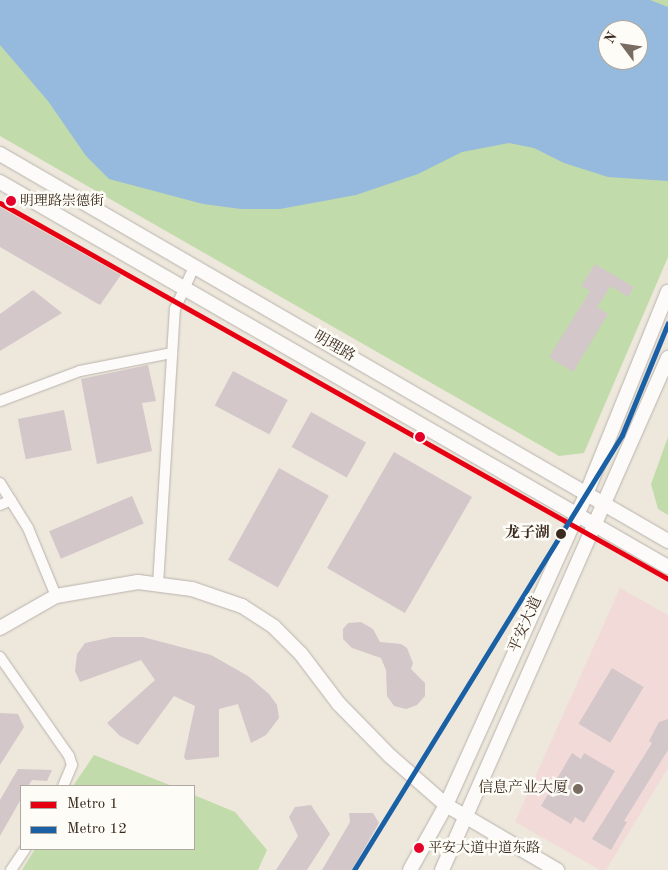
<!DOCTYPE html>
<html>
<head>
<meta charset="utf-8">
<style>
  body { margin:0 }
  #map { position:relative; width:668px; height:870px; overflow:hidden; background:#ede7dc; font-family:"Old Standard TT","Noto Serif SC",serif }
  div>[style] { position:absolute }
  .built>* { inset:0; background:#f2dad8 }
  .green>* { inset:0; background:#c2dbaa }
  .water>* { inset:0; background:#95badd }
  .building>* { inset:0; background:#d3c7ca; transform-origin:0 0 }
  .roads { filter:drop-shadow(0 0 1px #b9b3ac) drop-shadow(0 0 1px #b9b3ac) }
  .street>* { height:10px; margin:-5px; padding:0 5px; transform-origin:5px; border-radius:5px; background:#fcfbfa }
  .secondary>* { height:14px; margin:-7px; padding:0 7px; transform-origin:7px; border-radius:7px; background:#fcfbfa }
  .metro-1>* { height:5px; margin:-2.5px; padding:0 2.5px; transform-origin:2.5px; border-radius:2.5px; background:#e60012 }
  .metro-2>* { height:5px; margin:-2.5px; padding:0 2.5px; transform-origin:2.5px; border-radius:2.5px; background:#1a60a5 }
  .dots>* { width:14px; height:14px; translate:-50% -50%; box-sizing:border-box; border:2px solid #fdfcf7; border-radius:50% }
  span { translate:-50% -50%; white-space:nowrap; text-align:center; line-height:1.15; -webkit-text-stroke:5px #fdfcf7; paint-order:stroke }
  .bus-label { font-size:14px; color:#3b2a1e }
  .left { translate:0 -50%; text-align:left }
  .street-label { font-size:15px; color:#3b2a1e }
  .stop-label { font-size:15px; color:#3b2a1e; font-weight:700 }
  .right { translate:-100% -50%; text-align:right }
  .poi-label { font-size:15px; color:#3b2a1e }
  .legend { position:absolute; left:20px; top:785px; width:175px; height:65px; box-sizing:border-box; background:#fdfcf7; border:1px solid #afa8a0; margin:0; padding:6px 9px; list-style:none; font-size:15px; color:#3b2a1e }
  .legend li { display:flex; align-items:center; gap:10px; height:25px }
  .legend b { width:25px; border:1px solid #afa8a0 }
  .north { position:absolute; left:598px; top:20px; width:50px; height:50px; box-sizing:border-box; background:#fdfcf7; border:1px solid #afa8a0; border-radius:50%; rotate:301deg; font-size:14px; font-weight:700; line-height:20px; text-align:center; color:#3b2a1e }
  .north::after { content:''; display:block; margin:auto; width:18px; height:22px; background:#796c60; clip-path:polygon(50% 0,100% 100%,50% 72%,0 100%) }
</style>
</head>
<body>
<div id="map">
  <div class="built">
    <div style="clip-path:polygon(620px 588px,668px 615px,668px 768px,606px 870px,600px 870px,515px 822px)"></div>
  </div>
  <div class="green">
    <div style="clip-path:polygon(evenodd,0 0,668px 0,668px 257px,584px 453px,559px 456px,0 136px,0 0,608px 30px,638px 30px,638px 60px,608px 60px,608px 30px)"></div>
    <div style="clip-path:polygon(668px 437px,668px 515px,658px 509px,651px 484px)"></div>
    <div style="clip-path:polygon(94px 755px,172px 786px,73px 786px)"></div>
    <div style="clip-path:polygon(194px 795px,235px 812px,267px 850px,258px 870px,22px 870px,35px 849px,194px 849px)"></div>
  </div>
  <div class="water">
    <div style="clip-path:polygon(evenodd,0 0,650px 0,668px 7px,668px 181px,608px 177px,564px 163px,534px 148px,509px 143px,462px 152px,418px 174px,356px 195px,280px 209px,241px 209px,203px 204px,109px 179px,86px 156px,48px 101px,0 45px,0 0,608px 30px,638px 30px,638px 60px,608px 60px,608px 30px)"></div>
  </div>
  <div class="building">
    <div style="clip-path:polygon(0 207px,121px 275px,100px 305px,0 247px)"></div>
    <div style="clip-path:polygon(595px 264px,634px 287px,628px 297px,611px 286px,597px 307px,608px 314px,573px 372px,549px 357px,590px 291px,581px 286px)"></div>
    <div style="clip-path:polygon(33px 290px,62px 313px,0 351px,0 314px)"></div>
    <div style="clip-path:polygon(148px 365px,156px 401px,142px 403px,152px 451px,97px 464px,81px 379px)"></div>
    <div style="left:233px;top:371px;width:62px;height:39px;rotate:28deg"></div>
    <div style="left:64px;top:410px;width:41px;height:47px;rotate:79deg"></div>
    <div style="left:311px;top:412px;width:63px;height:40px;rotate:29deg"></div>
    <div style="left:394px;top:452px;width:90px;height:134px;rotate:30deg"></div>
    <div style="left:279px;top:468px;width:57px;height:105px;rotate:29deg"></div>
    <div style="left:132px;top:496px;width:30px;height:90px;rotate:67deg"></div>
    <div style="clip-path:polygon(361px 622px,373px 629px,380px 642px,401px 644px,407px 648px,413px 663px,411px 669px,425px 683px,425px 696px,417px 705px,406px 709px,394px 706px,387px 696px,386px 670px,381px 658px,352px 648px,343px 639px,343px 629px,348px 623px)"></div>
    <div style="clip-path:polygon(113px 637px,143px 637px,211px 655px,248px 676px,269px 694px,277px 705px,279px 718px,266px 735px,251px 743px,238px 704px,219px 709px,219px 757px,186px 760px,184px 757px,195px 706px,174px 696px,138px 745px,120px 736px,107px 723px,155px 680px,141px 660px,80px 682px,75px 671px,77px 654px,85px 643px)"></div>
    <div style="left:612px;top:668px;width:37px;height:65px;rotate:31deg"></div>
    <div style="clip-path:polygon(0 713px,18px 714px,24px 727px,0 765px)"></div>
    <div style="clip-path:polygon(668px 719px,668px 750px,624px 821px,627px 822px,611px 850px,592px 839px,652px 743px,649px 741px,659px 722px)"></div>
    <div style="clip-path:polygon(572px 753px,581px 759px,584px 753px,615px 771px,584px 823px,575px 817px,571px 824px,541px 806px)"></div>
    <div style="clip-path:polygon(18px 769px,52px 770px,47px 781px,32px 780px,28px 786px,21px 786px,21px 799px,0 836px,0 800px)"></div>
    <div style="clip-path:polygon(311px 805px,330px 834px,307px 870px,276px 870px,298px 836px,289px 817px,295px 807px)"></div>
    <div style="clip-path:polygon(349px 813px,373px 813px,379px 823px,352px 870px,322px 870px,350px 822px)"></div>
  </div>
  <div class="roads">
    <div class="street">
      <div style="left:0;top:401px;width:85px;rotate:-20.6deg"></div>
      <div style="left:80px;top:371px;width:94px;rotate:-11.1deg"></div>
      <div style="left:0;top:483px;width:53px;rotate:58.1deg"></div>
      <div style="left:28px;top:528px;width:74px;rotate:67.6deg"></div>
      <div style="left:0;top:505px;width:12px;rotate:-24deg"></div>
      <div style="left:158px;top:585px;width:277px;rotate:-86.5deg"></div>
      <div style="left:175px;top:309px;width:46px;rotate:-65.7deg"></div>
      <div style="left:0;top:657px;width:121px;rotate:55.1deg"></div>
      <div style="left:69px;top:756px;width:9px;rotate:72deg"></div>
      <div style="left:72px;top:765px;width:23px;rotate:113deg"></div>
      <div style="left:11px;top:870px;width:25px;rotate:-56deg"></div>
    </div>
    <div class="secondary">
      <div style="left:0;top:154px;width:772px;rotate:30.09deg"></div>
      <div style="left:0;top:182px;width:771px;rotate:29.96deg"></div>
      <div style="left:0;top:628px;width:64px;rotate:-29.7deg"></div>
      <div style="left:56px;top:596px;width:83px;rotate:-9.7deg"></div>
      <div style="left:138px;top:582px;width:54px;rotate:7.4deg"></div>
      <div style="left:192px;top:589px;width:53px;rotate:18.8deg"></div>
      <div style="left:242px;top:606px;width:38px;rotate:33deg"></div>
      <div style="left:274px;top:627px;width:38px;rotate:45deg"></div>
      <div style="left:301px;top:654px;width:63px;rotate:52.8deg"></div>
      <div style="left:339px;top:704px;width:73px;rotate:45.6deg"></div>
      <div style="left:390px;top:756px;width:74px;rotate:41.2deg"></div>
      <div style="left:446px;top:805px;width:129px;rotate:30.4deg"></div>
      <div style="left:410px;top:870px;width:74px;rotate:-61deg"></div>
      <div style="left:446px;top:805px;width:343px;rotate:-65.7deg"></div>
      <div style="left:587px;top:492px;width:216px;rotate:-68deg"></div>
      <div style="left:442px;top:870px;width:560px;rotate:-66.18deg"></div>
    </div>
  </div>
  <div class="metro-1">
    <div style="left:0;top:203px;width:767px;rotate:29.37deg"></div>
  </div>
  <div class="metro-2">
    <div style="left:354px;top:870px;width:511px;rotate:-58.36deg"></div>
    <div style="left:622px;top:435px;width:121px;rotate:-67.7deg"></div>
  </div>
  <div class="dots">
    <div style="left:11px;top:201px;background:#e4002b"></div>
    <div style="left:420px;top:437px;background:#e4002b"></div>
    <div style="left:561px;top:534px;background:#3b2a1e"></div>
    <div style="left:578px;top:789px;background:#796c60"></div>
    <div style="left:419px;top:848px;background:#e4002b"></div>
  </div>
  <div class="bus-label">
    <span class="left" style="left:20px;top:201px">明理路崇德街</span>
    <span class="left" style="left:428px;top:848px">平安大道中道东路</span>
  </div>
  <div class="street-label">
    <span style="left:334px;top:347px;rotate:30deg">明理路</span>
    <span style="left:526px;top:625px;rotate:-66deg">平安大道</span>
  </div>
  <div class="stop-label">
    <span class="right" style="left:550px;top:534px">龙子湖</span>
  </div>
  <div class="poi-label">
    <span class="right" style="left:568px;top:789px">信息产业大厦</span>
  </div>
  <ul class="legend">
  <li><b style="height:6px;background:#e60012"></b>Metro 1</li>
  <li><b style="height:6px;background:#1a60a5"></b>Metro 12</li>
  </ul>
  <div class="north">N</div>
</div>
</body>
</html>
